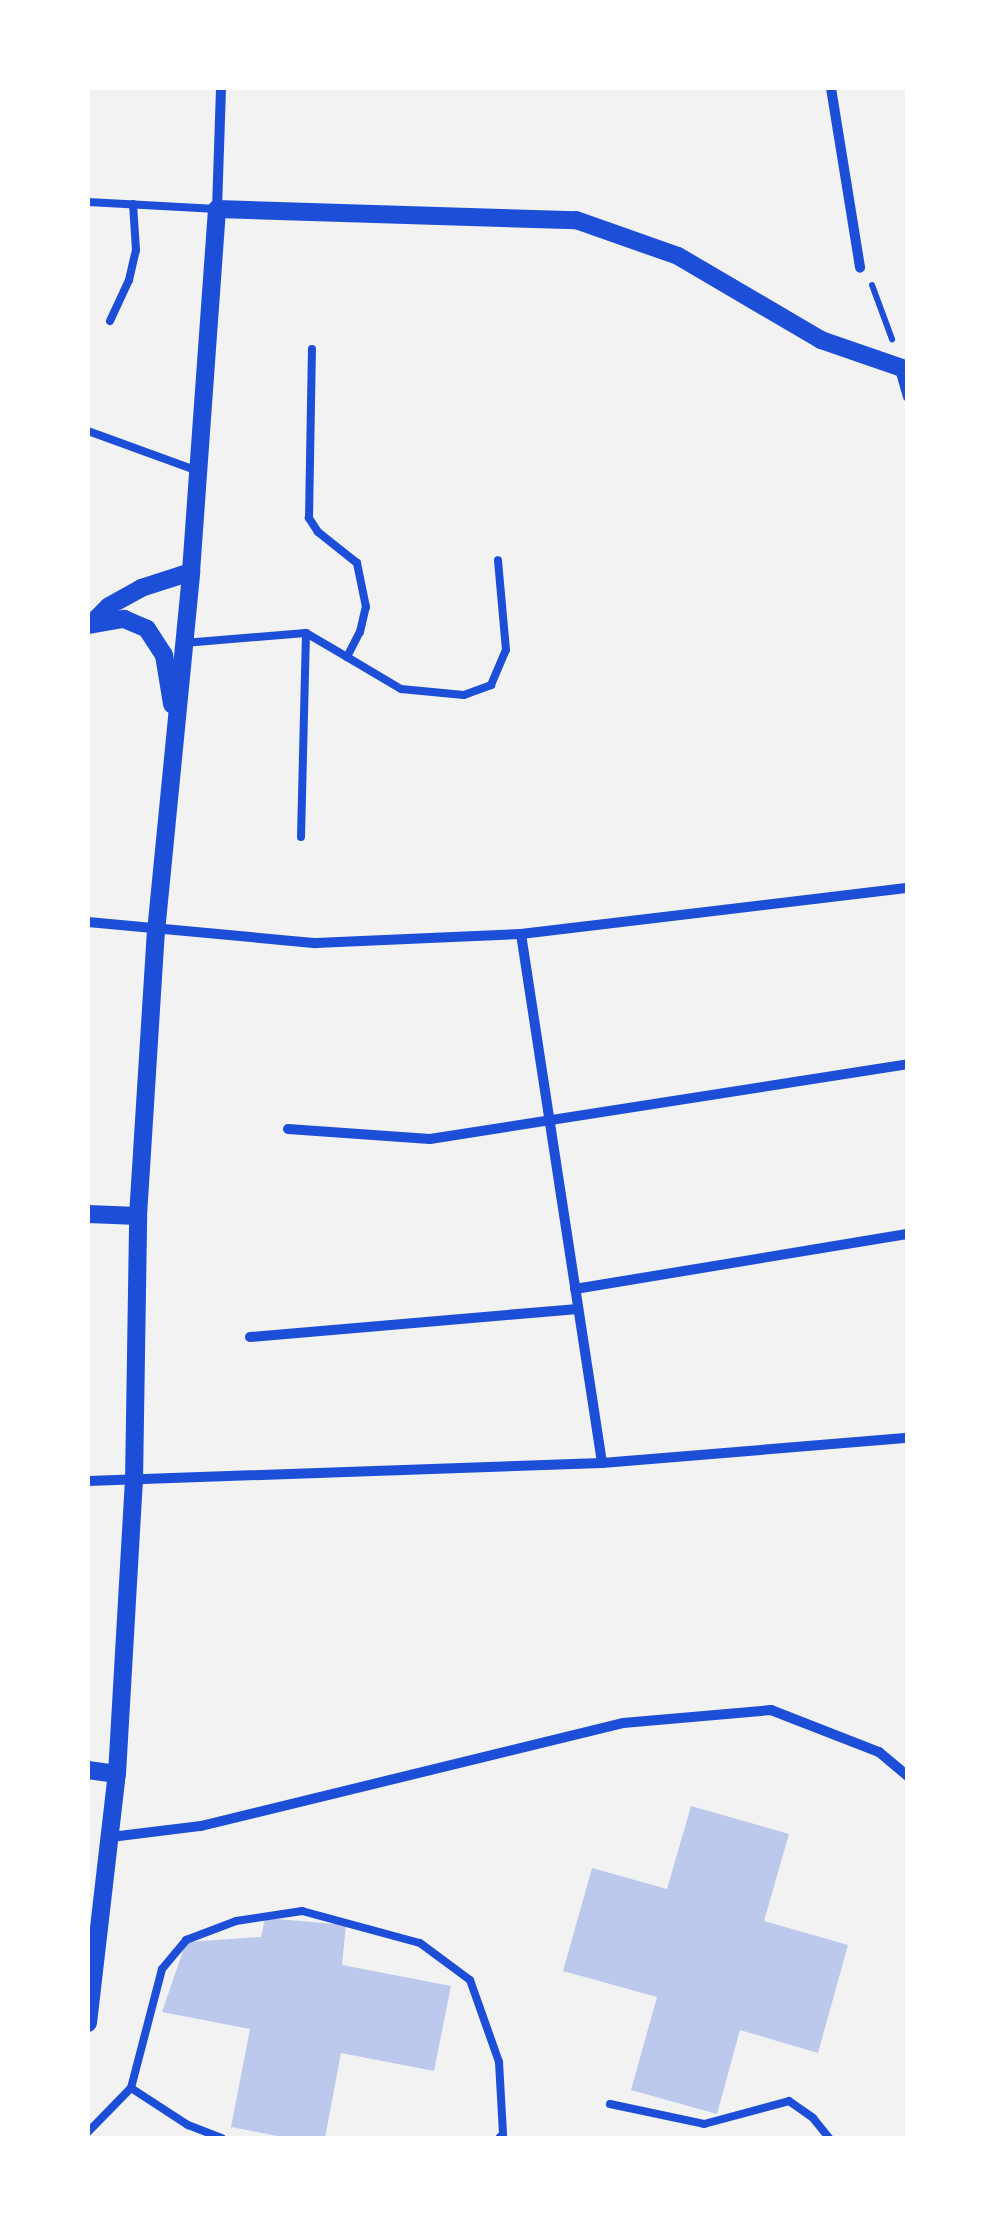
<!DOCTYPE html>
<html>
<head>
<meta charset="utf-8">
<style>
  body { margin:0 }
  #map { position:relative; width:995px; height:2226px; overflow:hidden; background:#f2f2f2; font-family:"Golos Text",sans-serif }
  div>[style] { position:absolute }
  .building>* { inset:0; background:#bdc9ec }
  .path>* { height:6px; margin:-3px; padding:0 3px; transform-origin:3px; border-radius:3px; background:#1d4ed8 }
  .service>* { height:8px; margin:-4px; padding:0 4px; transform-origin:4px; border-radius:4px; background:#1d4ed8 }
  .minor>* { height:10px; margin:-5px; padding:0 5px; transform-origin:5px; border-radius:5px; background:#1d4ed8 }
  .tertiary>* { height:18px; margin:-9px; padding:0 9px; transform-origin:9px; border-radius:9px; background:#1d4ed8 }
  span { translate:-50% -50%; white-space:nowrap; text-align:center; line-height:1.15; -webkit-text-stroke:8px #fff; paint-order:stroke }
  .frame { position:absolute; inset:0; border:90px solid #fff; pointer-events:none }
</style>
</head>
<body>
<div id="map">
  <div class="building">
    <div style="clip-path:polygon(691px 1806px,789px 1834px,764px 1921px,848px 1945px,818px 2053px,740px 2030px,717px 2114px,631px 2090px,657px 1997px,563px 1971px,592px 1868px,667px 1889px)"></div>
    <div style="clip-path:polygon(265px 1918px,346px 1925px,342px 1965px,451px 1986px,434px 2071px,341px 2053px,325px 2138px,288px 2138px,231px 2127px,250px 2029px,162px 2012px,186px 1942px,261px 1937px)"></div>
  </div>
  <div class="path">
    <div style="left:872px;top:285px;width:58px;rotate:69.7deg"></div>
  </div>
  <div class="service">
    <div style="left:88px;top:202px;width:129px;rotate:3.1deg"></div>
    <div style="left:110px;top:321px;width:45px;rotate:-65.1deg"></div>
    <div style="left:129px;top:280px;width:31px;rotate:-77deg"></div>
    <div style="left:136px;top:250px;width:46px;rotate:-93.7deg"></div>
    <div style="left:88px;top:431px;width:117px;rotate:20deg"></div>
    <div style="left:184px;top:643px;width:122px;rotate:-4.7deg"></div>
    <div style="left:306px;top:633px;width:48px;rotate:30.3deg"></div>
    <div style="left:347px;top:657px;width:28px;rotate:-63deg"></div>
    <div style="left:360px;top:632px;width:26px;rotate:-77deg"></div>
    <div style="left:366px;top:607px;width:45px;rotate:-101.6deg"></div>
    <div style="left:357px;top:563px;width:50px;rotate:-141.5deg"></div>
    <div style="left:318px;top:532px;width:17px;rotate:-123deg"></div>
    <div style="left:309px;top:518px;width:169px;rotate:-89deg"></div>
    <div style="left:347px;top:657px;width:63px;rotate:30.7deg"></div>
    <div style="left:401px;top:689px;width:63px;rotate:5.4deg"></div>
    <div style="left:464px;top:695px;width:29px;rotate:-20deg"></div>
    <div style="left:491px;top:685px;width:38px;rotate:-67deg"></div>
    <div style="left:506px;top:650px;width:90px;rotate:-95.1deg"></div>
    <div style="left:301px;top:837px;width:204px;rotate:-88.6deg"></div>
    <div style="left:131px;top:2088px;width:68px;rotate:33deg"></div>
    <div style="left:188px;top:2125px;width:36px;rotate:21deg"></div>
    <div style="left:610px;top:2104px;width:96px;rotate:12deg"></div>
    <div style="left:704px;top:2124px;width:88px;rotate:-15.1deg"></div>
    <div style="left:789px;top:2101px;width:29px;rotate:35deg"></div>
    <div style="left:813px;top:2118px;width:26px;rotate:51deg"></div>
    <div style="left:88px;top:2132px;width:62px;rotate:-45.7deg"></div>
    <div style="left:131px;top:2088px;width:123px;rotate:-75.4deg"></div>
    <div style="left:162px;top:1969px;width:38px;rotate:-50deg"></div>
    <div style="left:186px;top:1940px;width:53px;rotate:-20.8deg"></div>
    <div style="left:236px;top:1921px;width:67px;rotate:-8.6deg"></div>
    <div style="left:302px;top:1911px;width:122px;rotate:15.2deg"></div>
    <div style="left:420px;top:1943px;width:62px;rotate:36.5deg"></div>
    <div style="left:470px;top:1980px;width:87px;rotate:70.5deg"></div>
    <div style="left:499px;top:2062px;width:72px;rotate:86.8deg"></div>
    <div style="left:503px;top:2134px;width:6px;rotate:135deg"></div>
  </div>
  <div class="minor">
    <div style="left:831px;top:88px;width:182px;rotate:80.8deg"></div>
    <div style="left:217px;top:209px;width:121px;rotate:-88.1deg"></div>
    <div style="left:900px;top:369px;width:29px;rotate:74deg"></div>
    <div style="left:88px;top:922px;width:229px;rotate:5.3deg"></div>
    <div style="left:316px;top:943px;width:205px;rotate:-2.5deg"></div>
    <div style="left:521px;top:934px;width:390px;rotate:-6.8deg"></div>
    <div style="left:521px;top:934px;width:535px;rotate:81.29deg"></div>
    <div style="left:288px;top:1129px;width:142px;rotate:4deg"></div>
    <div style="left:430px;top:1139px;width:484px;rotate:-8.9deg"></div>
    <div style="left:575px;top:1289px;width:338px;rotate:-9.4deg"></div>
    <div style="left:250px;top:1337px;width:329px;rotate:-4.9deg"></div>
    <div style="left:88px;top:1481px;width:514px;rotate:-2.01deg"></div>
    <div style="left:602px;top:1463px;width:307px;rotate:-4.7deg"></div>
    <div style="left:111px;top:1837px;width:91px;rotate:-7deg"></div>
    <div style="left:201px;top:1826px;width:434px;rotate:-13.7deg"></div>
    <div style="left:623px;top:1723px;width:149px;rotate:-5deg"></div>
    <div style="left:771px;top:1710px;width:116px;rotate:21.3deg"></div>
    <div style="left:879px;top:1752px;width:38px;rotate:40deg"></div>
  </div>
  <div class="tertiary">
    <div style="left:91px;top:624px;width:25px;rotate:-45deg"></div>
    <div style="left:109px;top:606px;width:37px;rotate:-29deg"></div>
    <div style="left:141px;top:588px;width:52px;rotate:-17.7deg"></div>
    <div style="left:89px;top:625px;width:36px;rotate:-10deg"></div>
    <div style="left:124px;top:619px;width:25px;rotate:23deg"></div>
    <div style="left:147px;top:629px;width:31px;rotate:57deg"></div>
    <div style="left:164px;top:655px;width:50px;rotate:80.7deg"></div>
    <div style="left:88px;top:1214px;width:50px;rotate:2.3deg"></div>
    <div style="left:88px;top:1770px;width:29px;rotate:8deg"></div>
    <div style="left:88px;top:2023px;width:251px;rotate:-83.4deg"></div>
    <div style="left:117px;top:1774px;width:292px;rotate:-86.7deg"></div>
    <div style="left:134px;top:1482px;width:266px;rotate:-89.1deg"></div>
    <div style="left:138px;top:1216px;width:285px;rotate:-86.4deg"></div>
    <div style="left:156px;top:932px;width:362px;rotate:-84.4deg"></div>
    <div style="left:191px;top:572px;width:364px;rotate:-85.9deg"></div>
    <div style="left:217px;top:209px;width:359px;rotate:1.8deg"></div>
    <div style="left:576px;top:220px;width:108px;rotate:19.4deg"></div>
    <div style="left:678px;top:256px;width:166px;rotate:30.4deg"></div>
    <div style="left:821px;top:340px;width:92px;rotate:19deg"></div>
  </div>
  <div class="frame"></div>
</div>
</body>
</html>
